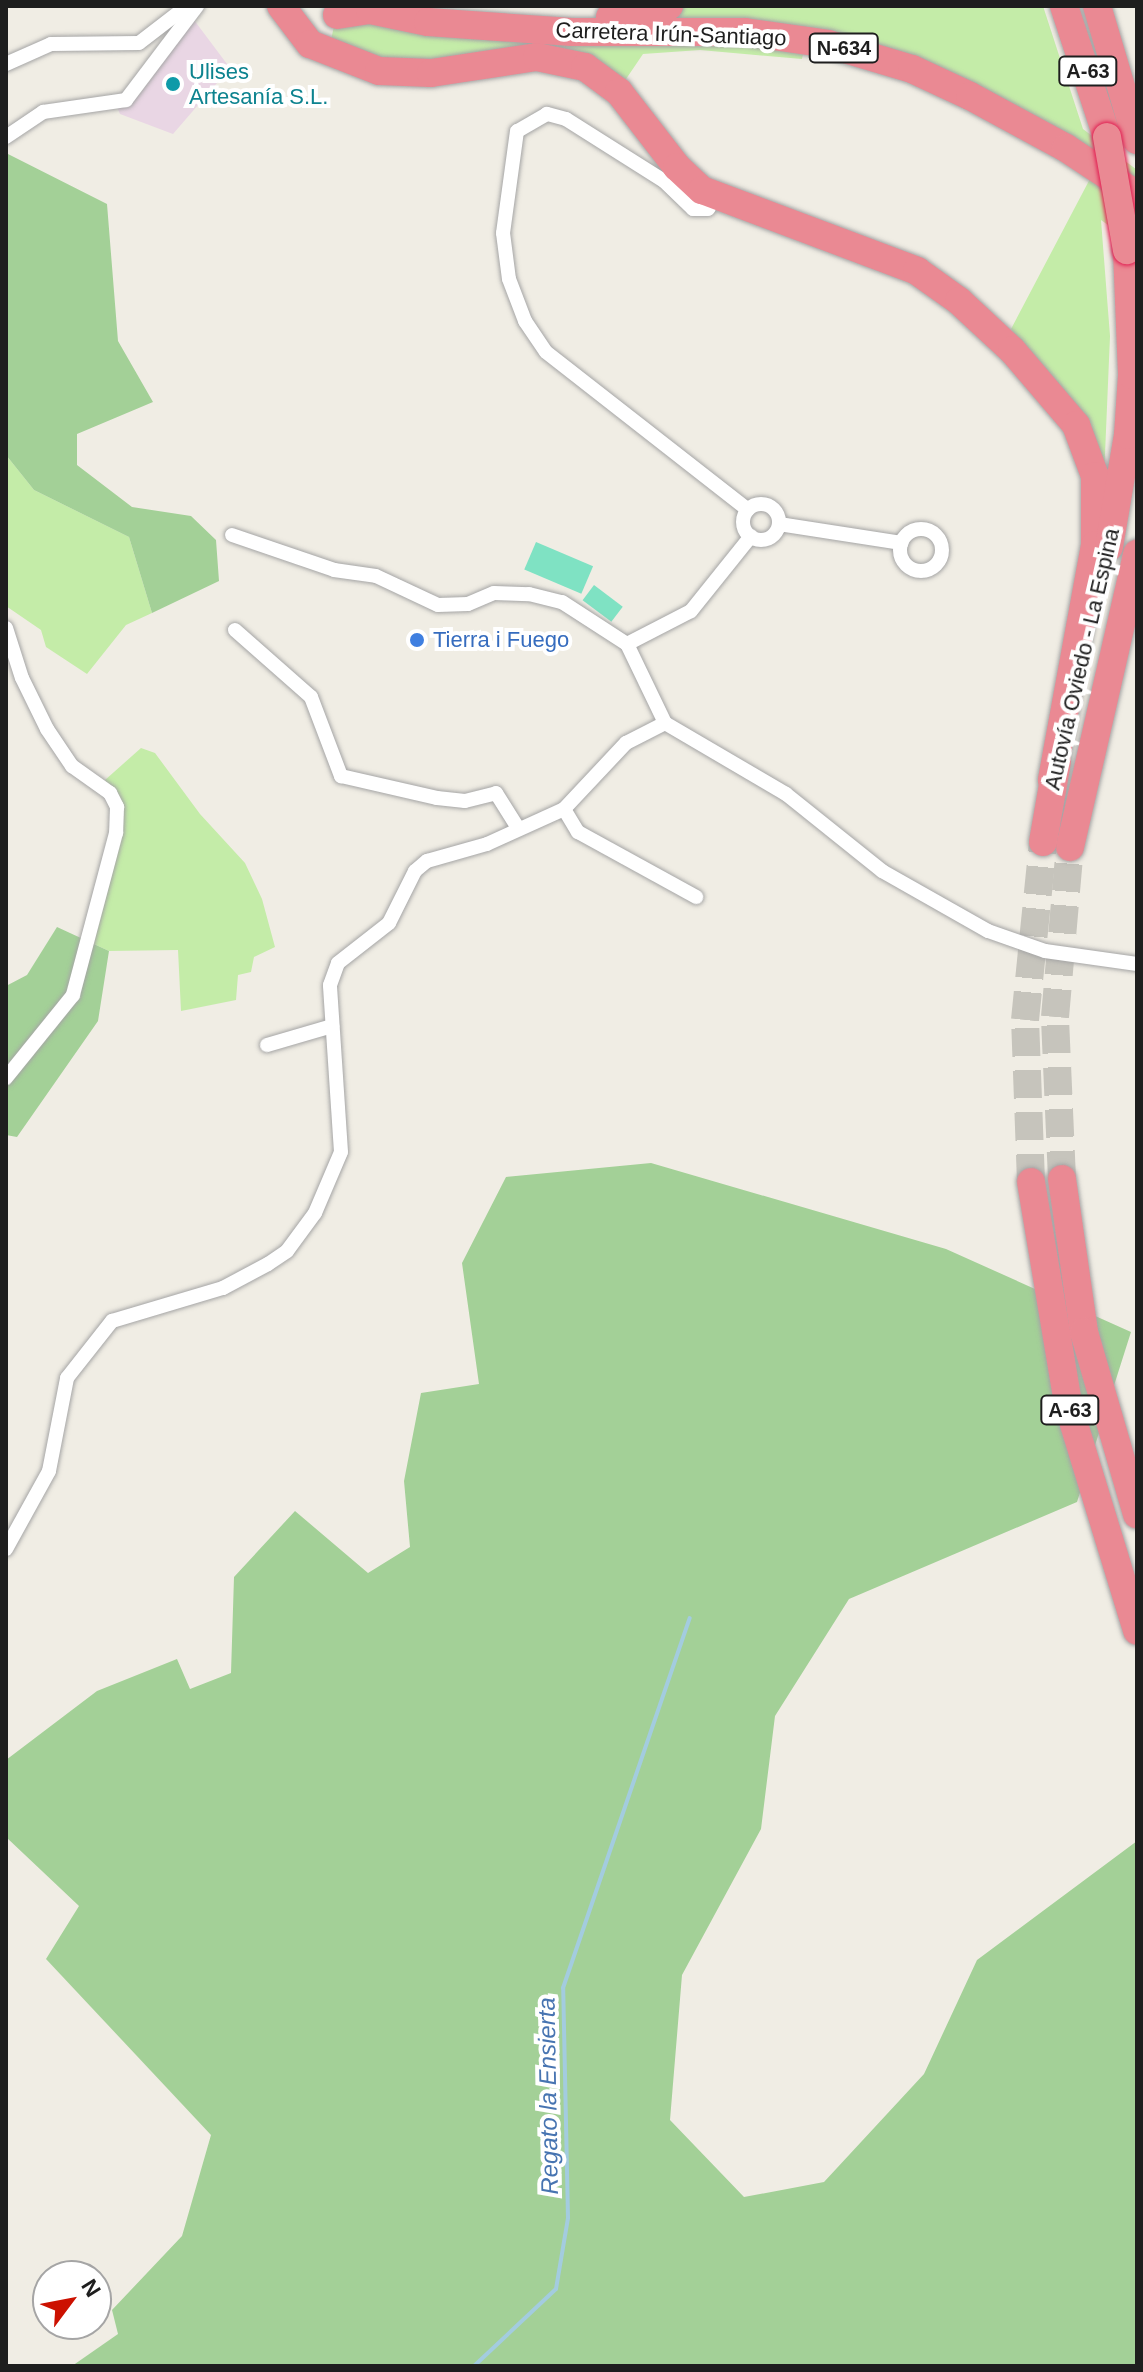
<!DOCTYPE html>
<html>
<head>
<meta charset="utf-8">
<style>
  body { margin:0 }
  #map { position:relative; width:1143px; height:2372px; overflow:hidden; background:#f0ede4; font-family:Arial,sans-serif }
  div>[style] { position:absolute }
  .industrial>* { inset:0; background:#e9d6e4 }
  .grass>* { inset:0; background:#c4eca8 }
  .forest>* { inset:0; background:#a3d097 }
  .pitch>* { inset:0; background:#7fe2c3; transform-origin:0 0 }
  .stream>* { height:4px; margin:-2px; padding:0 2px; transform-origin:2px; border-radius:2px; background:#a3ccdf }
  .highway-tunnel>* { height:28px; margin-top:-14px; transform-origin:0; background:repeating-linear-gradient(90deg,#c6c4bc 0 28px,transparent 0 42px) }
  .roads { filter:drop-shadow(0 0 2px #a5a5a5) drop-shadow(0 0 2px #a5a5a5) }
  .street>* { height:14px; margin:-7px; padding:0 7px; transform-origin:7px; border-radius:7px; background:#fff }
  .street>.ring { margin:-7px; padding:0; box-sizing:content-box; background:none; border:14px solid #fff; border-radius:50% }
  .highway>* { height:28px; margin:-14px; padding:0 14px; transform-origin:14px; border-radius:14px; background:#ea8993 }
  .bridges { filter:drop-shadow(0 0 2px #e11e51) drop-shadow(0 0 2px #e11e51) }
  .highway-bridge>* { height:28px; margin:-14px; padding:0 14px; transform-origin:14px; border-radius:14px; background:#ea8993 }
  .dots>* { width:22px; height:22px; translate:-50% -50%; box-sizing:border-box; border:4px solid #fff; border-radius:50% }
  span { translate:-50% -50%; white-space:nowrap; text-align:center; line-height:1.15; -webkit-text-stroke:8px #fff; paint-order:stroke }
  .shield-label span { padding:2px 6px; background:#fff; border:2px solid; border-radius:6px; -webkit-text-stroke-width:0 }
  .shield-label { font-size:20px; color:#1e1e1e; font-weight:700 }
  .street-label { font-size:22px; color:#1e1e1e }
  .culture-label { font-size:22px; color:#0d838f }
  .left { translate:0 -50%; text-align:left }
  .shop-label { font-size:22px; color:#366cbe }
  .water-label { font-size:24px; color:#4774b1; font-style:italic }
  .frame { position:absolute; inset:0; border:8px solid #1e1e1e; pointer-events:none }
  .north { position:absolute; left:32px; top:2260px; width:80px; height:80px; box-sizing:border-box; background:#fff; border:2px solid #a5a5a5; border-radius:50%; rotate:58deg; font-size:22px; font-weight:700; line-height:32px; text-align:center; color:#1e1e1e }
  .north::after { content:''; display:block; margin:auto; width:28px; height:36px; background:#c10; clip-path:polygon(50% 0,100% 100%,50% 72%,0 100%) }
</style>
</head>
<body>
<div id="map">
  <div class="industrial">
    <div style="clip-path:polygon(194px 20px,230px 68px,173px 134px,120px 114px,116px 105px,139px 95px)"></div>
  </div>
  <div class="grass">
    <div style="clip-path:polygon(692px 6px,1043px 6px,1083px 129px,1137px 170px,1137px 180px,1011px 105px,653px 15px)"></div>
    <div style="clip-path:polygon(349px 21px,695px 40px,804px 49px,802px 59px,700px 50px,643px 54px,624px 82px,456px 60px,393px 63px,331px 40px,334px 26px)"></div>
    <div style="clip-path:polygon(1092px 175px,1137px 208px,1137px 246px,1101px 220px,1110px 336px,1104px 478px,1011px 329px)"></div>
    <div style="clip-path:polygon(6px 455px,34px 490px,129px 537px,152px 613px,126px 625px,87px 674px,46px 647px,41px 630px,6px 606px)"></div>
    <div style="clip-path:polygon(141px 748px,155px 753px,200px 814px,245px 863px,262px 899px,275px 947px,254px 957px,251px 972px,238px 975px,236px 1000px,181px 1011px,178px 950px,109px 951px,94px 944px,124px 815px,105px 780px)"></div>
  </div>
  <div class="forest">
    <div style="clip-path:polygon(6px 153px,107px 204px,118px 341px,153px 402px,77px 434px,77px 465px,132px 507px,191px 516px,216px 540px,219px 581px,152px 613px,129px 537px,34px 490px,6px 455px)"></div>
    <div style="clip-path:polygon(57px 927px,109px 951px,98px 1021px,17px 1137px,6px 1135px,6px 986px,27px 975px)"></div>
    <div style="clip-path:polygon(651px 1163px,946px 1249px,1131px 1332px,1077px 1502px,849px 1599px,775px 1716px,761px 1829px,682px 1975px,670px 2120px,744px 2197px,824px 2182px,924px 2074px,977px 1960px,1137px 1841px,1137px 2366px,72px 2366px,118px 2334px,112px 2310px,182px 2236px,211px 2135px,46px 1959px,79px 1906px,6px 1837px,6px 1760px,97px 1691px,177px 1659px,190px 1689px,231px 1673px,234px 1577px,295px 1511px,368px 1573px,410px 1547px,404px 1481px,421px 1393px,479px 1384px,462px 1263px,506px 1177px)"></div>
  </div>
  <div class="pitch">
    <div style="left:536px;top:542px;width:62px;height:30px;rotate:23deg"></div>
    <div style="left:594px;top:585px;width:36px;height:19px;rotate:37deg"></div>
  </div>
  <div class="stream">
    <div style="left:474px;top:2366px;width:112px;rotate:-43.2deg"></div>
    <div style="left:556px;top:2289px;width:72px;rotate:-80.4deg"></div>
    <div style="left:568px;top:2218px;width:230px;rotate:-91.2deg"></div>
    <div style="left:563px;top:1988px;width:391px;rotate:-71.1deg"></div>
  </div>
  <div class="highway-tunnel">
    <div style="left:1062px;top:1179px;width:162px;rotate:-92.5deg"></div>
    <div style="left:1055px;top:1017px;width:171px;rotate:-85deg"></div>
    <div style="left:1031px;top:1182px;width:162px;rotate:-92.1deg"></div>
    <div style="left:1025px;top:1020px;width:179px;rotate:-84.2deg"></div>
  </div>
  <div class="roads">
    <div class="street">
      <div style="left:6px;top:64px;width:49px;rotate:-24deg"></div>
      <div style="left:51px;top:44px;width:88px;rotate:-0.7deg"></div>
      <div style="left:139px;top:43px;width:61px;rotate:-37.6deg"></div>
      <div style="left:6px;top:137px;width:45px;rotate:-34deg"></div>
      <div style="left:43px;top:112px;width:84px;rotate:-8.2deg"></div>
      <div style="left:126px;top:100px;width:118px;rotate:-52.9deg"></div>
      <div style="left:716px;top:197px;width:14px;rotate:124deg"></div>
      <div style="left:708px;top:209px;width:15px;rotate:180deg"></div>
      <div style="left:693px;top:209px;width:40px;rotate:-136deg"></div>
      <div style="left:664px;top:181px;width:116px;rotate:-147.7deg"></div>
      <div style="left:566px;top:119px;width:20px;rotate:-165deg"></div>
      <div style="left:547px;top:114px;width:34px;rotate:150deg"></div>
      <div style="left:517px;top:131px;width:103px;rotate:97.8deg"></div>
      <div style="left:503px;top:233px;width:46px;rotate:82.6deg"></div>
      <div style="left:509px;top:279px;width:45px;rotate:69.1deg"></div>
      <div style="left:525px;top:321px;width:37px;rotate:56deg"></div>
      <div style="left:546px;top:352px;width:256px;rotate:38deg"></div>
      <div class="ring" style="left:743px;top:504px;width:22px;height:22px"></div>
      <div style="left:779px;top:524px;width:124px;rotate:8.8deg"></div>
      <div class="ring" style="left:900px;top:529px;width:28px;height:28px"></div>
      <div style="left:232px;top:535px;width:108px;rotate:18.9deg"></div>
      <div style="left:334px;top:570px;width:42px;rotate:8.1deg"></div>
      <div style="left:376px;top:576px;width:68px;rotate:25.1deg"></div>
      <div style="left:438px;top:605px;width:30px;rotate:-2deg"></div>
      <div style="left:468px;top:604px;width:28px;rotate:-23deg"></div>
      <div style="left:494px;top:593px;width:35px;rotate:2deg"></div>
      <div style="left:529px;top:594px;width:34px;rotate:14deg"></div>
      <div style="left:562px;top:602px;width:77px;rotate:32.9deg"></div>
      <div style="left:627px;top:644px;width:88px;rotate:64.3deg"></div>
      <div style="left:665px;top:723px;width:140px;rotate:30.4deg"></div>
      <div style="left:786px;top:794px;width:123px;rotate:38.7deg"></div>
      <div style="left:882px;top:871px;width:122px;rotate:29.5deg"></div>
      <div style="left:988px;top:931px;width:60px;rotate:19.3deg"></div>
      <div style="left:1045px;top:951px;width:93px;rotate:8deg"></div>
      <div style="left:6px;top:628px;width:52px;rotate:72.3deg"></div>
      <div style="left:22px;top:678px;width:57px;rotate:63.9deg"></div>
      <div style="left:47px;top:729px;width:45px;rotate:56deg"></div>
      <div style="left:72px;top:766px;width:47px;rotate:35.4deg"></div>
      <div style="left:110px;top:793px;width:16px;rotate:63deg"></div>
      <div style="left:117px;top:807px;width:26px;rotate:92deg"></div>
      <div style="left:116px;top:833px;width:168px;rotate:104.9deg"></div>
      <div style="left:73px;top:995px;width:107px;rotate:128.9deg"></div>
      <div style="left:235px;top:630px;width:101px;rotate:41.4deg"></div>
      <div style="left:311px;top:697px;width:85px;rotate:69.2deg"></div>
      <div style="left:341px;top:776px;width:98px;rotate:12.9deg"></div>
      <div style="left:437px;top:798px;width:28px;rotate:6deg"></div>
      <div style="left:465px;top:801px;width:32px;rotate:-14deg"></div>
      <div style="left:496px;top:793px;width:41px;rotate:57.8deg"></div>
      <div style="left:627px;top:644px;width:72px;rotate:-27.3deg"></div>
      <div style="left:691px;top:611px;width:96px;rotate:-51.3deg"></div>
      <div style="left:564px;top:809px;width:27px;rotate:59deg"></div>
      <div style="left:578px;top:832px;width:135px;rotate:28.8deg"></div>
      <div style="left:267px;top:1045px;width:68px;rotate:-16.3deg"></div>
      <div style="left:6px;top:1549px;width:89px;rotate:-61.1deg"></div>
      <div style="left:49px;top:1471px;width:95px;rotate:-79deg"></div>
      <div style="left:67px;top:1378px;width:73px;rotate:-51.7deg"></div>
      <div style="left:112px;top:1321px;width:116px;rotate:-16.6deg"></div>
      <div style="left:223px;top:1288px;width:51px;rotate:-28.1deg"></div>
      <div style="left:268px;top:1264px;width:23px;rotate:-34deg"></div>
      <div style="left:287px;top:1251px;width:47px;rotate:-53.6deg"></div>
      <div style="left:315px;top:1213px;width:66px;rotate:-66.9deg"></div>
      <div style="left:341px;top:1152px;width:167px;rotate:-93.8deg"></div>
      <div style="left:330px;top:985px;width:23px;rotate:-70deg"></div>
      <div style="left:338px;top:963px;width:65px;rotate:-38.1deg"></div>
      <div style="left:389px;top:923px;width:58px;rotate:-63.4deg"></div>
      <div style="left:415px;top:871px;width:16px;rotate:-40deg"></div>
      <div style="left:427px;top:861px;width:62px;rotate:-15.8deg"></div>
      <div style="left:487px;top:844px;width:85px;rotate:-24.4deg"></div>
      <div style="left:564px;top:809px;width:91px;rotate:-46.8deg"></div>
      <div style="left:626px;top:743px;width:44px;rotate:-27.1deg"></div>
    </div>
    <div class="highway">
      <div style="left:281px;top:6px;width:48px;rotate:52.7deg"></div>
      <div style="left:310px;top:44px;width:74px;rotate:21.4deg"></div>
      <div style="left:379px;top:71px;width:52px;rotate:2.2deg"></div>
      <div style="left:431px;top:73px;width:107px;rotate:-8.6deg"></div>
      <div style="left:537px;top:57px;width:49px;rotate:11.8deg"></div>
      <div style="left:585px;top:67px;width:42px;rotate:36.3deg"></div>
      <div style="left:619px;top:92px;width:95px;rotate:52.3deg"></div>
      <div style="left:677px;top:167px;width:34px;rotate:43deg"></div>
      <div style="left:702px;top:190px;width:230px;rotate:20.6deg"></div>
      <div style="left:917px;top:271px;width:52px;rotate:35.5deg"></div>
      <div style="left:959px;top:301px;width:72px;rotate:42.8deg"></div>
      <div style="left:1012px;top:350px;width:99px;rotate:49.5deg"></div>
      <div style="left:1076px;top:425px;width:54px;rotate:69.6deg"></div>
      <div style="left:1095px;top:476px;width:69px;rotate:90deg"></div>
      <div style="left:1095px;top:545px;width:239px;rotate:100.4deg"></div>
      <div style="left:1064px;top:6px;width:138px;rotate:71.8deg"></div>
      <div style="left:1097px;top:6px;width:140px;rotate:73.4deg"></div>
      <div style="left:337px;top:15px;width:33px;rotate:-9deg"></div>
      <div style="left:370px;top:10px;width:59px;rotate:11.7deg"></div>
      <div style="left:428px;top:22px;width:144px;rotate:4deg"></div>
      <div style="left:572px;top:32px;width:173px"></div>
      <div style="left:745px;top:32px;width:84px;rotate:8.2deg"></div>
      <div style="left:828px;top:44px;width:88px;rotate:16.6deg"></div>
      <div style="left:912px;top:69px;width:64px;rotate:25deg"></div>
      <div style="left:970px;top:96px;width:109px;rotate:28.4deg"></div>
      <div style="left:1066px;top:148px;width:85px;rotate:33.5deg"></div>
      <div style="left:610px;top:17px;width:60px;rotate:-10.6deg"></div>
      <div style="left:1109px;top:547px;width:114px;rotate:-80.4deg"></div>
      <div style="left:1128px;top:435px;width:60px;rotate:-86.2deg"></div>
      <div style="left:1132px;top:375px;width:125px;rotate:-92.3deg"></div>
      <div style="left:1043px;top:842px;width:81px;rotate:-80.1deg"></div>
      <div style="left:1070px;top:847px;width:301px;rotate:-77.1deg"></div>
      <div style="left:1062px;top:1179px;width:155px;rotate:81.8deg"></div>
      <div style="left:1084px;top:1332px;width:190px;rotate:73.8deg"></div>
      <div style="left:1031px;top:1182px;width:229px;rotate:80.5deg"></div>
      <div style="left:1069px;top:1408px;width:233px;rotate:73deg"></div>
    </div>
  </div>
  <div class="bridges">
    <div class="highway-bridge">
      <div style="left:1107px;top:137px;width:115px;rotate:80deg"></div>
    </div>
  </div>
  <div class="dots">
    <div style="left:173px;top:84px;background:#0f9aa8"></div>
    <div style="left:417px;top:640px;background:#3f7fe0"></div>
  </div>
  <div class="shield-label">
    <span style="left:844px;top:48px">N-634</span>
    <span style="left:1088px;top:71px">A-63</span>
    <span style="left:1070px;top:1410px">A-63</span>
  </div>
  <div class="street-label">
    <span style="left:671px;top:34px;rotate:2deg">Carretera Irún-Santiago</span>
    <span style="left:1082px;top:659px;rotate:-77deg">Autovía Oviedo - La Espina</span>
  </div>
  <div class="culture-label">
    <span class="left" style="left:189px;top:84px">Ulises<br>Artesanía S.L.</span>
  </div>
  <div class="shop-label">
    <span class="left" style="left:433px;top:640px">Tierra i Fuego</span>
  </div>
  <div class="water-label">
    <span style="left:548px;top:2096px;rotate:-91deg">Regato la Ensierta</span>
  </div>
  <div class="frame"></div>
  <div class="north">N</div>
</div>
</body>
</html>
